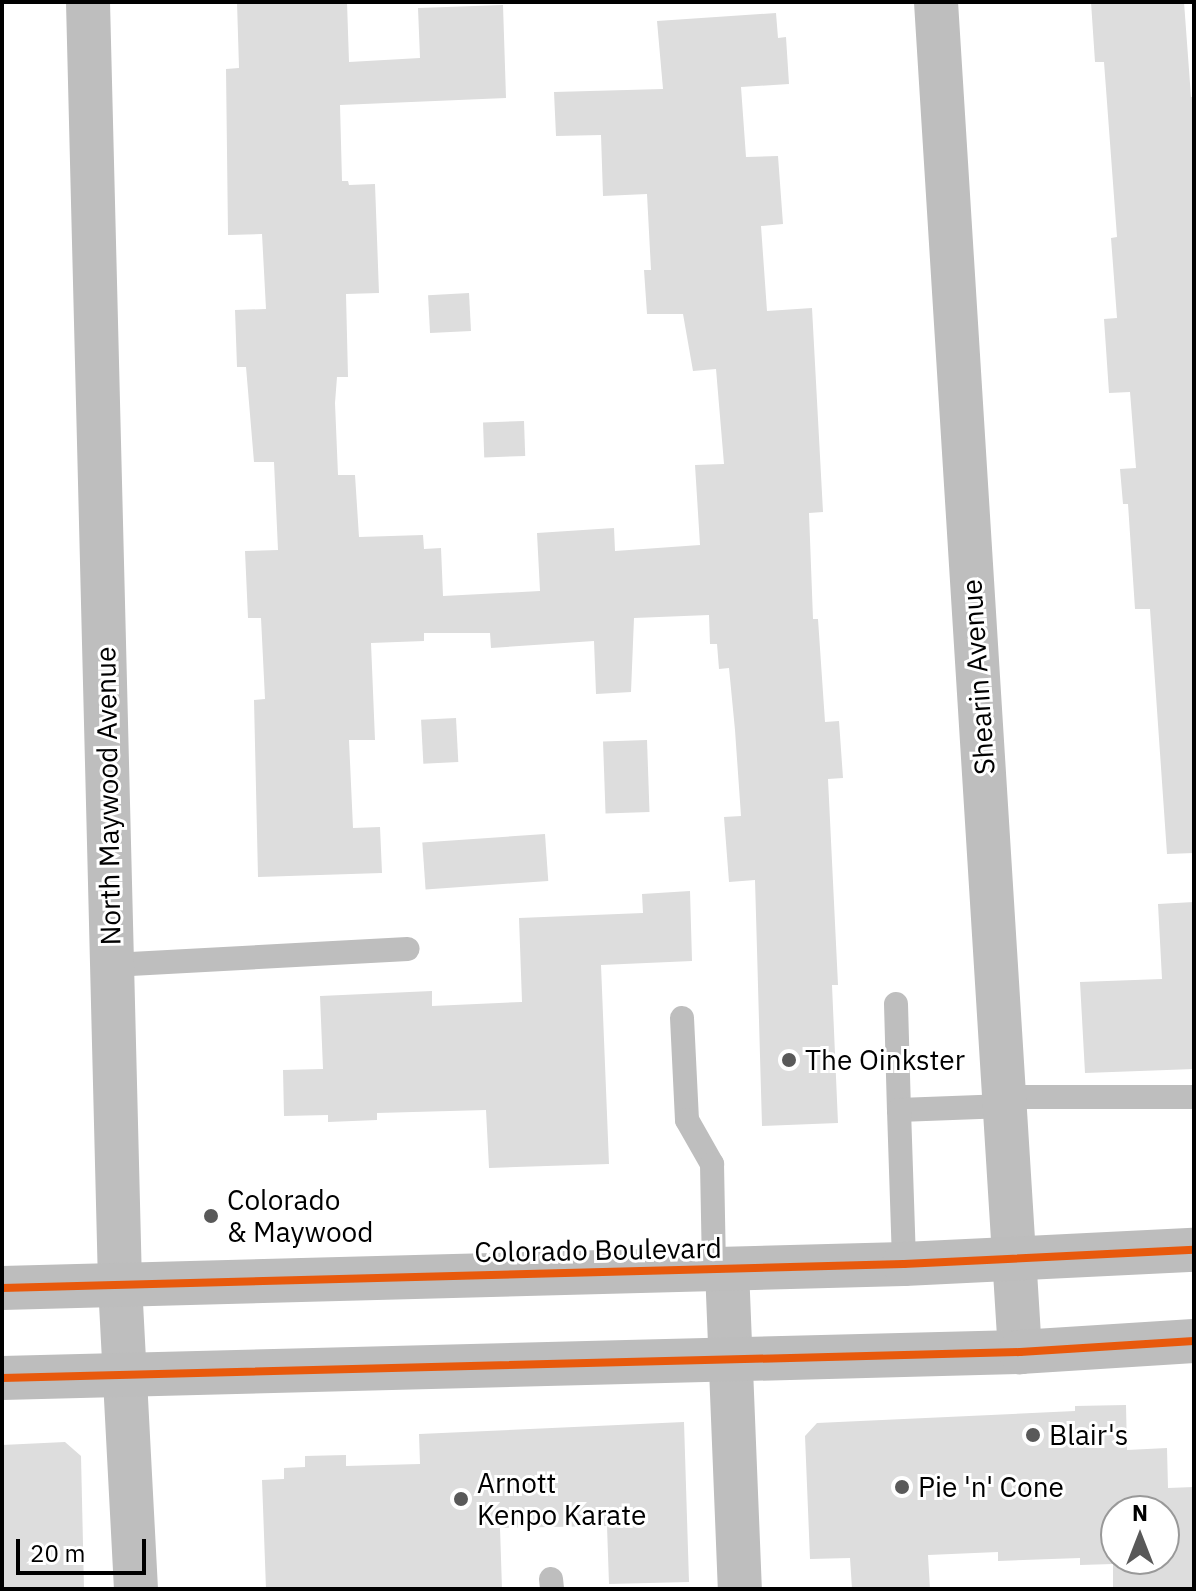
<!DOCTYPE html>
<html>
<head>
<meta charset="utf-8">
<style>
  body { margin:0 }
  #map { position:relative; width:1196px; height:1591px; overflow:hidden; background:#fff; font-family:"IBM Plex Sans",sans-serif }
  div>[style] { position:absolute }
  .building>* { inset:0; background:#ddd; transform-origin:0 0 }
  .lane>* { height:24px; margin:-12px; padding:0 12px; transform-origin:12px; border-radius:12px; background:#bebebe }
  .street>* { height:44px; margin:-22px; padding:0 22px; transform-origin:22px; border-radius:22px; background:#bebebe }
  .primary>* { height:44px; margin:-22px; padding:0 22px; transform-origin:22px; border-radius:22px; background:#bdbdbd }
  .cycleway>* { height:8px; margin:-4px; padding:0 4px; transform-origin:4px; border-radius:4px; background:#e8590c }
  .dots>* { width:22px; height:22px; translate:-50% -50%; box-sizing:border-box; border:4px solid #fff; border-radius:50% }
  span { translate:-50% -50%; white-space:nowrap; text-align:center; line-height:1.15; -webkit-text-stroke:6px #fff; paint-order:stroke }
  .street-label { font-size:28px; color:#000 }
  .poi-label { font-size:28px; color:#000 }
  .left { translate:0 -50%; text-align:left }
  .frame { position:absolute; inset:0; border:4px solid #000; pointer-events:none }
  .north { position:absolute; left:1100px; top:1495px; width:80px; height:80px; box-sizing:border-box; background:#fff; border:2px solid #999; border-radius:50%; rotate:0deg; font-size:22px; font-weight:700; line-height:32px; text-align:center; color:#000 }
  .north::after { content:''; display:block; margin:auto; width:28px; height:36px; background:#595959; clip-path:polygon(50% 0,100% 100%,50% 72%,0 100%) }
  .scale { position:absolute; left:16px; top:1539px; width:130px; height:36px; box-sizing:border-box; border:4px solid #000; border-top:0; padding-left:10px; font-size:24px; line-height:28px; white-space:nowrap; color:#000; -webkit-text-stroke:6px #fff; paint-order:stroke }
</style>
</head>
<body>
<div id="map">
  <div class="building">
    <div style="clip-path:polygon(237px 2px,347px 2px,349px 62px,420px 58px,418px 8px,503px 5px,506px 98px,340px 105px,342px 181px,348px 181px,349px 185px,375px 184px,379px 293px,346px 294px,348px 377px,337px 377px,335px 403px,338px 475px,355px 475px,359px 537px,423px 535px,424px 549px,441px 548px,443px 596px,540px 591px,537px 533px,614px 528px,615px 551px,700px 545px,695px 465px,724px 464px,716px 369px,693px 371px,683px 314px,647px 314px,644px 270px,651px 270px,647px 194px,603px 196px,601px 135px,556px 136px,554px 92px,663px 89px,657px 21px,776px 13px,778px 38px,786px 37px,789px 84px,741px 87px,746px 157px,778px 156px,783px 224px,761px 226px,767px 311px,812px 308px,823px 512px,809px 513px,813px 619px,818px 619px,825px 722px,839px 721px,843px 778px,828px 779px,838px 985px,832px 985px,838px 1123px,762px 1126px,755px 880px,729px 882px,724px 817px,741px 816px,735px 730px,729px 668px,719px 669px,717px 644px,710px 644px,709px 615px,634px 618px,631px 692px,596px 694px,594px 641px,491px 648px,490px 633px,424px 633px,424px 641px,371px 643px,375px 740px,349px 740px,353px 828px,380px 827px,382px 873px,258px 877px,254px 700px,265px 699px,261px 618px,248px 618px,245px 551px,278px 550px,274px 462px,254px 462px,246px 367px,237px 367px,235px 310px,266px 309px,262px 234px,228px 235px,226px 69px,239px 68px)"></div>
    <div style="clip-path:polygon(1091px 2px,1184px 2px,1191px 97px,1194px 97px,1194px 853px,1167px 854px,1150px 609px,1135px 609px,1128px 504px,1123px 504px,1120px 469px,1136px 468px,1130px 392px,1109px 393px,1104px 319px,1117px 318px,1111px 238px,1117px 237px,1104px 62px,1095px 62px)"></div>
    <div style="left:469px;top:293px;width:38px;height:41px;rotate:87deg"></div>
    <div style="left:524px;top:421px;width:35px;height:41px;rotate:88deg"></div>
    <div style="left:456px;top:718px;width:44px;height:35px;rotate:87deg"></div>
    <div style="left:647px;top:740px;width:72px;height:44px;rotate:88deg"></div>
    <div style="left:545px;top:834px;width:47px;height:123px;rotate:86deg"></div>
    <div style="clip-path:polygon(690px 891px,692px 961px,601px 965px,609px 1164px,489px 1168px,486px 1110px,377px 1113px,377px 1120px,328px 1122px,328px 1115px,284px 1116px,283px 1070px,323px 1069px,320px 996px,432px 991px,432px 1006px,522px 1002px,519px 918px,643px 913px,642px 894px)"></div>
    <div style="clip-path:polygon(1194px 902px,1194px 1069px,1085px 1073px,1080px 982px,1162px 979px,1158px 904px)"></div>
    <div style="clip-path:polygon(evenodd,1126px 1405px,1127px 1450px,1167px 1448px,1168px 1488px,1194px 1487px,1194px 1589px,1113px 1589px,1113px 1564px,1080px 1565px,1080px 1558px,998px 1561px,998px 1552px,928px 1555px,930px 1589px,852px 1589px,850px 1558px,810px 1559px,805px 1436px,817px 1423px,1075px 1411px,1075px 1406px,1126px 1405px,1116px 1511px,1164px 1511px,1164px 1559px,1116px 1559px,1116px 1511px)"></div>
    <div style="clip-path:polygon(684px 1422px,689px 1582px,609px 1584px,607px 1526px,500px 1528px,502px 1589px,266px 1589px,262px 1480px,284px 1479px,284px 1468px,305px 1467px,305px 1456px,346px 1455px,346px 1466px,420px 1464px,419px 1434px)"></div>
    <div style="clip-path:polygon(65px 1442px,81px 1456px,84px 1589px,2px 1589px,2px 1445px)"></div>
  </div>
  <div class="lane">
    <div style="left:112px;top:965px;width:296px;rotate:-3.1deg"></div>
    <div style="left:896px;top:1004px;width:106px;rotate:88.4deg"></div>
    <div style="left:899px;top:1110px;width:107px;rotate:-2.1deg"></div>
    <div style="left:682px;top:1018px;width:102px;rotate:87.2deg"></div>
    <div style="left:687px;top:1120px;width:51px;rotate:60.4deg"></div>
    <div style="left:712px;top:1164px;width:106px;rotate:88.9deg"></div>
    <div style="left:1005px;top:1097px;width:189px"></div>
    <div style="left:899px;top:1110px;width:154px;rotate:88.1deg"></div>
    <div style="left:551px;top:1579px;width:10px;rotate:84deg"></div>
  </div>
  <div class="street">
    <div style="left:88px;top:2px;width:1282px;rotate:88.57deg"></div>
    <div style="left:120px;top:1284px;width:305px;rotate:87deg"></div>
    <div style="left:936px;top:2px;width:1353px;rotate:86.44deg"></div>
    <div style="left:727px;top:1269px;width:320px;rotate:87.7deg"></div>
  </div>
  <div class="primary">
    <div style="left:2px;top:1288px;width:902px;rotate:-1.52deg"></div>
    <div style="left:904px;top:1264px;width:290px;rotate:-2.8deg"></div>
    <div style="left:2px;top:1378px;width:1018px;rotate:-1.46deg"></div>
    <div style="left:1020px;top:1352px;width:174px;rotate:-3.6deg"></div>
  </div>
  <div class="cycleway">
    <div style="left:2px;top:1288px;width:902px;rotate:-1.52deg"></div>
    <div style="left:904px;top:1264px;width:290px;rotate:-2.8deg"></div>
    <div style="left:2px;top:1378px;width:1018px;rotate:-1.46deg"></div>
    <div style="left:1020px;top:1352px;width:174px;rotate:-3.6deg"></div>
  </div>
  <div class="dots">
    <div style="left:789px;top:1060px;background:#595959"></div>
    <div style="left:211px;top:1216px;background:#595959"></div>
    <div style="left:1033px;top:1435px;background:#595959"></div>
    <div style="left:902px;top:1487px;background:#595959"></div>
    <div style="left:461px;top:1499px;background:#595959"></div>
  </div>
  <div class="street-label">
    <span style="left:978px;top:677px;rotate:-94deg">Shearin Avenue</span>
    <span style="left:108px;top:796px;rotate:-91deg">North Maywood Avenue</span>
    <span style="left:598px;top:1250px;rotate:-1deg">Colorado Boulevard</span>
  </div>
  <div class="poi-label">
    <span class="left" style="left:805px;top:1060px">The Oinkster</span>
    <span class="left" style="left:227px;top:1216px">Colorado<br>&amp; Maywood</span>
    <span class="left" style="left:1049px;top:1435px">Blair's</span>
    <span class="left" style="left:477px;top:1499px">Arnott<br>Kenpo Karate</span>
    <span class="left" style="left:918px;top:1487px">Pie 'n' Cone</span>
  </div>
  <div class="frame"></div>
  <div class="north">N</div>
  <div class="scale">20 m</div>
</div>
</body>
</html>
